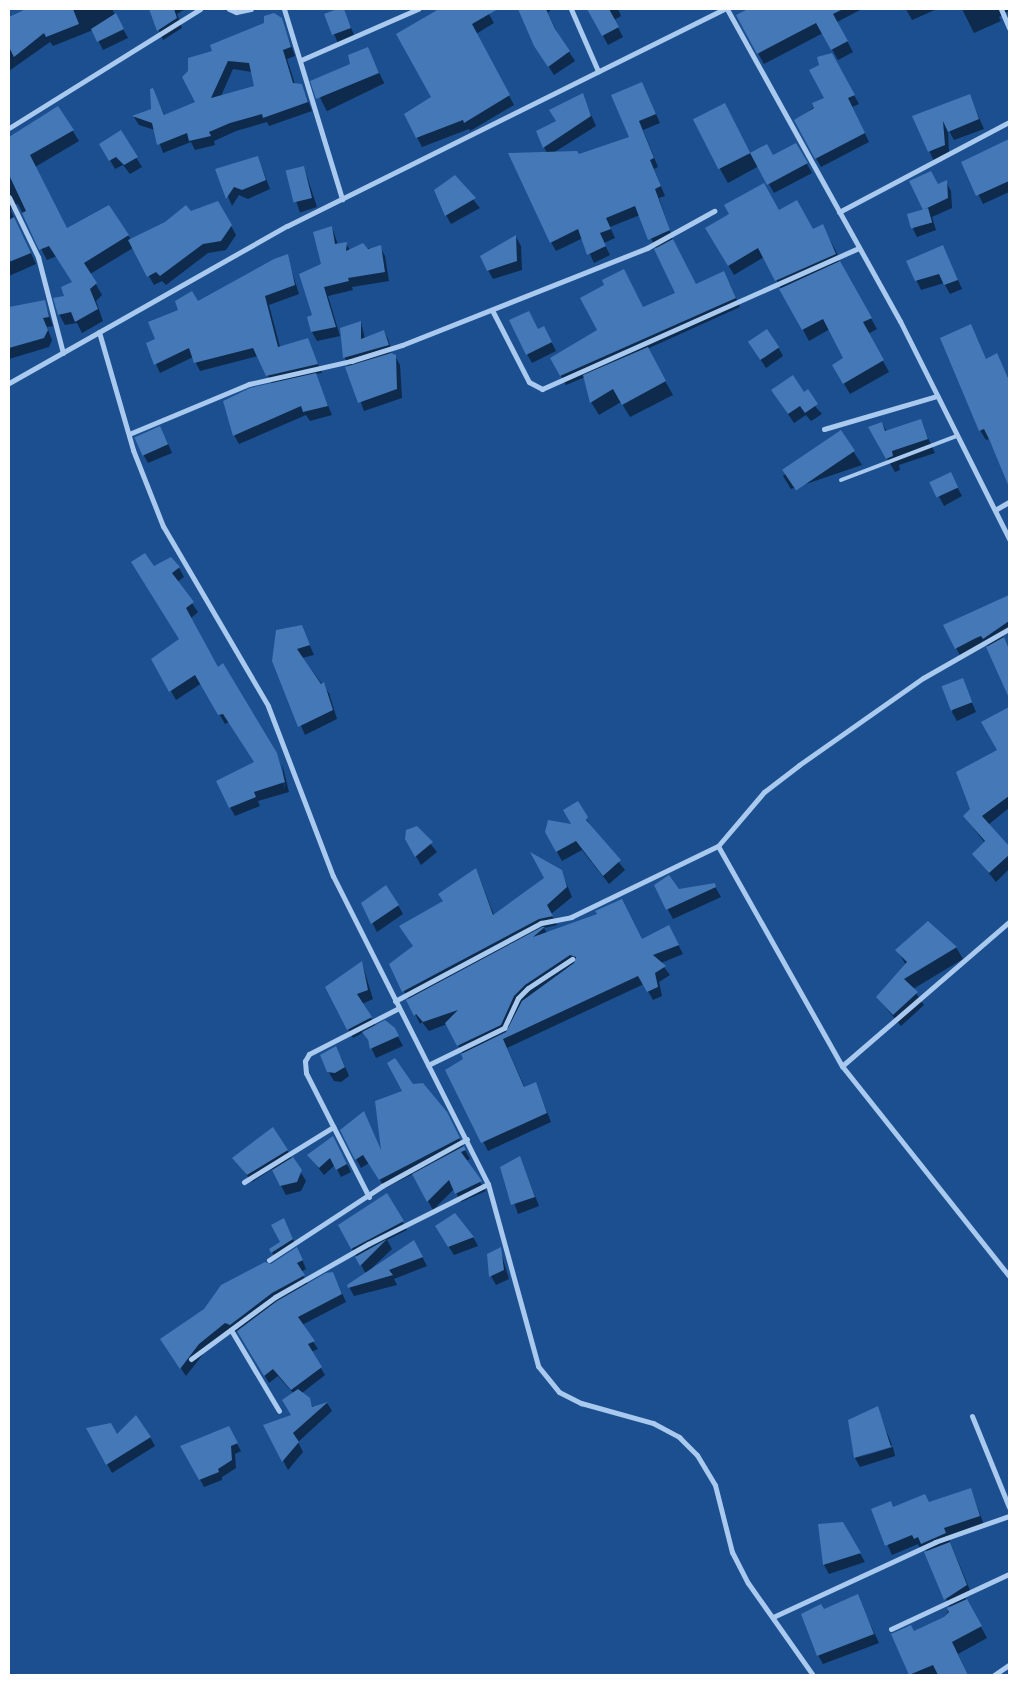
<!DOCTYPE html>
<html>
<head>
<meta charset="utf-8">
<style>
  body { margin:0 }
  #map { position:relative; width:1018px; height:1684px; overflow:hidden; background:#1b4f8f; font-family:"Varela Round",sans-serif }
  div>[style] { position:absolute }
  .shadow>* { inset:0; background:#0007; transform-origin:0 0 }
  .building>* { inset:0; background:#4478b7; transform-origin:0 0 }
  .service>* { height:4px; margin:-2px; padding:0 2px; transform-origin:2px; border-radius:2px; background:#a9c9ee }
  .minor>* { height:5px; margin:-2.5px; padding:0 2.5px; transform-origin:2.5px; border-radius:2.5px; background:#a9c9ee }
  span { translate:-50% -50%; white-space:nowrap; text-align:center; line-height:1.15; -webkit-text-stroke:4px #1b4f8f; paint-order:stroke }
  .frame { position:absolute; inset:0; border:10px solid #fff; pointer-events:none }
</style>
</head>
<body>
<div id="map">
  <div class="shadow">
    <div style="clip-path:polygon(28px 9px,112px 9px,128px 38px,103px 50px,93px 30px,53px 46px,50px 42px,9px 71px,9px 19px)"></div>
    <div style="clip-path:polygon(150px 9px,185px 9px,177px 14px,182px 28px,163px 40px)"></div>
    <div style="left:343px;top:9px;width:30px;height:18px;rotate:67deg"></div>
    <div style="clip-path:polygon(442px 9px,486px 9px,494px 23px,476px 34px,514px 105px,470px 131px,469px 129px,422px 147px,417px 137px,433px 97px,398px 34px)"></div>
    <div style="clip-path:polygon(520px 9px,551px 9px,548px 13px,558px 35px,575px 61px,554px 75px,535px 45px)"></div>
    <div style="clip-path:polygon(589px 9px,618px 9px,621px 16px,614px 20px,623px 37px,608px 45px)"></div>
    <div style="clip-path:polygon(750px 9px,862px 9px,837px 22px,853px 52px,838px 60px,823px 33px,764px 64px,737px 16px)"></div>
    <div style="clip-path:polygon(906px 9px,937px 9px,912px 20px)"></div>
    <div style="clip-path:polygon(962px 9px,1009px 9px,1009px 11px,999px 17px,1001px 21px,974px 33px)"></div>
    <div style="clip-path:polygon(evenodd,281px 19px,295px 56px,287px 59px,295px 84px,302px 85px,312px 111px,269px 126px,267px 122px,236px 131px,214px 141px,215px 145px,195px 150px,191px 142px,163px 153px,155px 130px,139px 125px,134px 117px,152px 109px,153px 90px,165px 116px,196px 103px,214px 52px,281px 19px,233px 69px,252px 72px,256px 87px,221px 96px,233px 69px)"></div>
    <div style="clip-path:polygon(831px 54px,859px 104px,852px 107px,869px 142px,821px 167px,795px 121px,826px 98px,820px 66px)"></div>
    <div style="left:372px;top:58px;width:28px;height:64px;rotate:64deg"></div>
    <div style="clip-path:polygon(642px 83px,660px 123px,643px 130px,658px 167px,654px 169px,665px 196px,659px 198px,673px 240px,696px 285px,729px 282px,740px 307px,647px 349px,673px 395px,630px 417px,621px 402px,599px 415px,591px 402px,585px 377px,566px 385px,551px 358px,677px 294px,640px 215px,610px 227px,615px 238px,604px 243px,610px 255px,594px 263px,583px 238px,556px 251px,551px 242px,547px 153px,544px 147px,558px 122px,582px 95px,596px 126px,553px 153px,578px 156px,630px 138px)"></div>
    <div style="clip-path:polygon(969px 95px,984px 129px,954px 140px,948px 129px,949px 154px,934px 161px,913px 117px)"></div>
    <div style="clip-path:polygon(725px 104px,751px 154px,772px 157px,796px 144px,812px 173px,774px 193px,759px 166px,728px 183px,720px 169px)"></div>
    <div style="clip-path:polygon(58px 107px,79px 141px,35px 167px,67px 229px,109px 207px,131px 240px,218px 202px,236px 235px,226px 250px,208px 253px,166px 285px,162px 281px,154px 285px,133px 248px,90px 274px,102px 295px,96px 301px,103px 321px,82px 333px,77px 323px,65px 325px,59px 314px,73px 282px,57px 256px,47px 260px,18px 204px,12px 205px,11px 211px,36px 264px,9px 276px,9px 139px)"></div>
    <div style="clip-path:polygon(120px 132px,142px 167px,130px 174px,123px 165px,115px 169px,101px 144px)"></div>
    <div style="clip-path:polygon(1009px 140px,1009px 192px,983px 204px,963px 162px)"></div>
    <div style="clip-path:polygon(258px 157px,270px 189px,248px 199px,239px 195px,232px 206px,217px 170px)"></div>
    <div style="left:304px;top:167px;width:42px;height:18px;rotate:72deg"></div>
    <div style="clip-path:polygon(455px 177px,480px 208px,451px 224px,446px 215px)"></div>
    <div style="clip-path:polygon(911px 181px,938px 186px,946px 182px,951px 191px,952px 208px,932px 217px,936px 230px,917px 237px,913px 229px,925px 211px)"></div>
    <div style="clip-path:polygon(779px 211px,813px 230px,822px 225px,838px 255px,836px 256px,877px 329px,868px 334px,889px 372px,850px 394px,833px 365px,845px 358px,830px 329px,809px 341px,764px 257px,734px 275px,707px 229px)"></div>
    <div style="clip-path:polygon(332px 227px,338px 245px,346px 244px,350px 250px,380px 247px,385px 256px,389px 281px,352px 287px,353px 290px,328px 296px,340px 336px,317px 341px,312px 332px,313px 316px)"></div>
    <div style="clip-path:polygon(516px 237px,521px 246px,522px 270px,493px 279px,488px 270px)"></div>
    <div style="clip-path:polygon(943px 246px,962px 289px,950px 294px,944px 283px,921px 290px,908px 262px)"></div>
    <div style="clip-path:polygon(287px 256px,299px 294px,269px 305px,280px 347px,307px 339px,322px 373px,315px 374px,332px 415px,310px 421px,306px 415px,239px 444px,234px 435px,272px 384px,258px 356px,200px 371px,193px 357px,160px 373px,147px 344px,157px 340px,197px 303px)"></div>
    <div style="clip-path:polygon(44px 301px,53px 326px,47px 327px,52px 340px,49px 347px,9px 359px,9px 308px)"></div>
    <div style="clip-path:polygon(361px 322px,365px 339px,384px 331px,388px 339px,392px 352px,389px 353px,395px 356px,400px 365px,402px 398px,364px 411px,345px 358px,341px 328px)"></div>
    <div style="clip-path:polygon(538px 330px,549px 337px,556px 351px,532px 363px,527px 354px)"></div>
    <div style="clip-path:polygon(976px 336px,986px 360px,1002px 365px,1009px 379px,1009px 483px,989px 439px,986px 440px,980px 430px)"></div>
    <div style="clip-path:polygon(778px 347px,783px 356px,766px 368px,755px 351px)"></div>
    <div style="clip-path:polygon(804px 394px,822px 414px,811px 421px,806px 415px,794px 423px,778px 399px)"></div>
    <div style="clip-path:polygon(920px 421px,935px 453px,899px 465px,900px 470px,895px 472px,869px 428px,882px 423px,887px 432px)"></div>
    <div style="clip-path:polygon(841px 432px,862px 465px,791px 489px,783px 476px)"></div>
    <div style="clip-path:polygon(165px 437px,172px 453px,148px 463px,143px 454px)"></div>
    <div style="clip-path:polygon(932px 483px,955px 483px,962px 496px,944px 506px)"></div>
    <div style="clip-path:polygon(153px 567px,179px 568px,184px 577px,177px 582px,198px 612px,191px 618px,218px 669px,276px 753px,285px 789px,282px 763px,289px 792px,258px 801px,260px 806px,235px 816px,230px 807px,255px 763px,229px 722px,225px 724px,202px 683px,176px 700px,153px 659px,181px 639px)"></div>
    <div style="clip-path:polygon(1009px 597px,1009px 633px,1003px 636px,1009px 649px,1007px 688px,987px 645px,961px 657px,956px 648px)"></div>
    <div style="clip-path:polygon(301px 626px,314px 655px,302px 658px,329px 693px,337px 719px,305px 735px,273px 661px)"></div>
    <div style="clip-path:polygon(962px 679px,976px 712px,957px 721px,952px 712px)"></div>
    <div style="clip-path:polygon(1009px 709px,1009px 808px,988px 825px,1009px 848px,1009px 869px,996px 882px,973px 854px,985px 843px,964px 816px,972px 809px,999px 751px,982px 722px)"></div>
    <div style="clip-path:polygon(577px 802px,592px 829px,625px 870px,609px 884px,582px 850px,562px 861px,546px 832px,573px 825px)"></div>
    <div style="clip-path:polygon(417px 827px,437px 852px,421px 865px,406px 839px)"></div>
    <div style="clip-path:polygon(476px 869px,494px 915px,561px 871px,572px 897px,551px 914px,557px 925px,544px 928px,547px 933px,642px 941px,673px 935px,683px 954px,661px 963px,670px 975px,659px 982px,662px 996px,653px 1000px,644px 984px,507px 1048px,525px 1088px,536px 1084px,551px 1122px,488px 1151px,447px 1070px,465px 1059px,463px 1054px,447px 1024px,429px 1031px,422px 1022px,420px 1024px,391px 964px,414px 947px,444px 901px,440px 894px)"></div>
    <div style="clip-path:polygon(714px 885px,721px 897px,673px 919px,655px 886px,678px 890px)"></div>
    <div style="clip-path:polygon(362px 903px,398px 905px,403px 914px,377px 932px)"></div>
    <div style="clip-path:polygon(928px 923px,956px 947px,963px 959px,913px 989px,924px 1005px,901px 1026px,877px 997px,906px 965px,897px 950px)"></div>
    <div style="clip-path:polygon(362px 963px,373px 999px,362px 1004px,376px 1026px,394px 1029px,403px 1046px,376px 1058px,364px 1032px,353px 1038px,348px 1029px)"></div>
    <div style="clip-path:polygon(341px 1057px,349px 1076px,341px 1082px,334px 1081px,328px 1071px)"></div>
    <div style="clip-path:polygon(413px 1085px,451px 1122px,470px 1159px,466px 1161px,486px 1191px,461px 1202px,454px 1189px,433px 1210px,413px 1174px,385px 1188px,369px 1163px,361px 1168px,341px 1130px,382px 1152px,403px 1091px)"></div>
    <div style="clip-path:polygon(337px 1145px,351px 1172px,341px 1177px,335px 1165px,324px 1175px,309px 1156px)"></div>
    <div style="clip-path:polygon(287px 1150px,306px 1181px,301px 1191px,286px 1195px,272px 1169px,252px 1182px,234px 1158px)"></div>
    <div style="clip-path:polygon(520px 1158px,539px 1206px,518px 1214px,502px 1167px)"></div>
    <div style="clip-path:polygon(387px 1194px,407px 1230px,387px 1240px,392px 1249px,372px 1268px,419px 1251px,427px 1266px,394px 1279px,397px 1285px,354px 1296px,348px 1285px,366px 1274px,339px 1225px)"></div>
    <div style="clip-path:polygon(286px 1223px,295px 1244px,274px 1257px,271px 1249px,282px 1242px)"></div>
    <div style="clip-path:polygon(442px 1236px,473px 1237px,478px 1246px,454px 1255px)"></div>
    <div style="clip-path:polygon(500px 1249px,509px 1279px,496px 1285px,491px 1276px)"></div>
    <div style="clip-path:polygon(301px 1257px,306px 1269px,301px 1272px,308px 1284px,333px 1273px,346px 1302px,302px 1325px,318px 1349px,311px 1352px,325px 1375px,302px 1393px,314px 1408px,327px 1403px,332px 1411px,298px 1442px,303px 1452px,288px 1470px,265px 1425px,292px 1415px,294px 1394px,278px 1376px,269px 1383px,238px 1331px,230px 1332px,204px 1353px,186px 1376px,167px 1348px,272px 1265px)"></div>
    <div style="clip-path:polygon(877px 1408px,892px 1445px,857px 1458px,893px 1447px,895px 1456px,860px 1467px,855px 1458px)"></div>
    <div style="clip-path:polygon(228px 1428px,241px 1451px,235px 1454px,236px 1468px,222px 1477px,222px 1480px,204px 1487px,182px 1446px)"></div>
    <div style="clip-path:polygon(88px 1429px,117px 1436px,150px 1437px,155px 1446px,112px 1473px)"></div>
    <div style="clip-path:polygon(971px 1490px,984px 1525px,948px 1537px,972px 1595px,965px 1597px,987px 1638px,958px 1654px,968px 1675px,910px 1675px,893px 1635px,914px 1633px,944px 1618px,950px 1608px,924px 1546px,920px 1548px,918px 1544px,892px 1555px,872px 1510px,929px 1503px)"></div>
    <div style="clip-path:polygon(842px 1523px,865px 1562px,829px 1574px,824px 1565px,819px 1525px)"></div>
    <div style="clip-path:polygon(857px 1596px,879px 1643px,823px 1664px,818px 1655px,823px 1610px)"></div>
  </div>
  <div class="building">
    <div style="clip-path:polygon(26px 9px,73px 9px,79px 24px,46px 37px,44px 33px,14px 57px,9px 47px,9px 17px)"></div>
    <div style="clip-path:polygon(149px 9px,174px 9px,177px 18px,157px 31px)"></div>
    <div style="clip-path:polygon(337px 9px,344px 9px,351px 28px,332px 35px,324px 14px)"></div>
    <div style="clip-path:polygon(439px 9px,498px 9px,472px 24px,510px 95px,464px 123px,463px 120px,416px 138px,404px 114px,431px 97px,396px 34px)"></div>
    <div style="clip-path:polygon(518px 9px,546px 9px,555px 29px,570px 51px,548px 67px,534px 46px)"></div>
    <div style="clip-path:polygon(587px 9px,609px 9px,619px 27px,602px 36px)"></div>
    <div style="clip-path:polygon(748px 9px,843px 9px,833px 14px,848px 41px,831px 50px,816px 23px,757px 54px,736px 15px)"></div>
    <div style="clip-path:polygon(116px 13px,124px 29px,97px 42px,91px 29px)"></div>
    <div style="clip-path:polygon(evenodd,274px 13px,282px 18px,291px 47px,283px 50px,293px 83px,302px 84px,308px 102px,263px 118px,262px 114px,230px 123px,209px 132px,211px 136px,189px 141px,187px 133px,157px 145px,152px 123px,132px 116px,151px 109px,150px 89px,153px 88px,164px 115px,195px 102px,182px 77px,188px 71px,188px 58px,212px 51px,210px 45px,264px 23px,264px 16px,274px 13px,228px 61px,249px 63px,254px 86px,211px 98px,228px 61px)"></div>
    <div style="clip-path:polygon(368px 47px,379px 73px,316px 99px,310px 81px,350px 64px,348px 55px)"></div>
    <div style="clip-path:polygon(832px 53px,855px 95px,848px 98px,865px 133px,815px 159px,794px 120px,814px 108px,812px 103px,824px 98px,809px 70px,819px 65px,817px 57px)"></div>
    <div style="clip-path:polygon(642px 82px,656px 114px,639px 121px,654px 158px,650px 160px,661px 186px,655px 189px,670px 230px,648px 240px,635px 206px,606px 218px,611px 229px,600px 233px,606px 246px,587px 255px,578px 229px,550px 243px,508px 153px,577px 151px,579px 154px,629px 137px,611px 95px)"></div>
    <div style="clip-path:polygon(583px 93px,591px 116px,543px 148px,536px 131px,556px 121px,549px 110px)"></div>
    <div style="clip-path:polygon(970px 94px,979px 119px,948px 132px,943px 121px,945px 145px,928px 152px,912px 116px)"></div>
    <div style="left:725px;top:103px;width:56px;height:36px;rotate:63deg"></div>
    <div style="clip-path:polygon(58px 106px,74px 130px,30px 155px,67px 228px,109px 205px,129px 235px,84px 263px,97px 283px,90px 289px,98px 309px,75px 322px,71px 312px,58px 315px,53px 298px,64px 296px,61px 287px,72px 282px,49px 246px,39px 250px,22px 213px,26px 211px,9px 175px,9px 137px)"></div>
    <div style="clip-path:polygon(121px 130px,138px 157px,124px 165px,116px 157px,109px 161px,99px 144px)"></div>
    <div style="clip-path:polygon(1009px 139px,1009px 181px,976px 196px,961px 162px)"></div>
    <div style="clip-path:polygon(796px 143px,808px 163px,767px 185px,750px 153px,767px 144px,773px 155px)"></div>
    <div style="clip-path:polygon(258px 156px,266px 180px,242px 190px,234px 187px,226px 199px,215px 169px)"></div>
    <div style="left:304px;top:166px;width:33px;height:19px;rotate:76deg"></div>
    <div style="clip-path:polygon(931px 171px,938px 184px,947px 180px,948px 198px,923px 210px,909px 181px)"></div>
    <div style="clip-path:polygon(455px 175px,476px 198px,445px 216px,434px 190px)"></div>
    <div style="clip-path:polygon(764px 183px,779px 210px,797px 200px,813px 229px,823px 224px,836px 254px,775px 281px,758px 248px,728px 266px,705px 228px,729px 214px,724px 205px)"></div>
    <div style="clip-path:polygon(218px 201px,232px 225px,221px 241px,203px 244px,160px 276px,156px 272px,147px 277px,128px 240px,165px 222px,186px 205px,191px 211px)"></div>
    <div style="left:928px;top:208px;width:15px;height:22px;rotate:74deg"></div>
    <div style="clip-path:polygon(14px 217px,31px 253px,9px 262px,9px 220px)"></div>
    <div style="clip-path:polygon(332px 226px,335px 244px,347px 242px,346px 251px,363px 243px,368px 249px,381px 245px,385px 272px,348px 278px,349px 281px,324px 287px,336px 327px,311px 332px,307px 317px,312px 315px,299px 274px,321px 264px,313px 232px)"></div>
    <div style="clip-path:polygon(516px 235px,517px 261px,487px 271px,480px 256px)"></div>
    <div style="clip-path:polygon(673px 239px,696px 284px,724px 271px,736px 298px,560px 376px,550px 358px,597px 330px,580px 298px,604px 285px,602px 280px,624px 269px,643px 307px,675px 293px,654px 249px)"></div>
    <div style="clip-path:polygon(943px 245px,958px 280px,944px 285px,939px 274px,915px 281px,906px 261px)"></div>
    <div style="clip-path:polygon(288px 254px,295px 285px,265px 296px,278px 347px,308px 338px,318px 364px,266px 376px,253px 348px,194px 363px,189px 348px,154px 365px,146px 343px,155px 339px,148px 322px,178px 310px,175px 301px,192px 291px,198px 301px,274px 259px)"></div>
    <div style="clip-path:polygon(840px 261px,872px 318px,863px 322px,884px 360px,843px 384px,832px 365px,843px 358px,823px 319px,802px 330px,779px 289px)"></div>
    <div style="clip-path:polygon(45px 300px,49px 317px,43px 318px,48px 330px,44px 338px,9px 348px,9px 307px)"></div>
    <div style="clip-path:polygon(529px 311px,538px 329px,544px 326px,552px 342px,526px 355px,509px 320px)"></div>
    <div style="clip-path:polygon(361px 321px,361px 339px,384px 330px,389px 345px,343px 358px,340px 328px)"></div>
    <div style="clip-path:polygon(971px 324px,986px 359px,997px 353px,1009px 380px,1009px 487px,989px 439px,984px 429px,979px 431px,940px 338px)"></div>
    <div style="left:767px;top:329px;width:22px;height:23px;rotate:56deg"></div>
    <div style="clip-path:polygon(648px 347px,666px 381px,622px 405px,613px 389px,590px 403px,583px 375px)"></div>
    <div style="clip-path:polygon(391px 353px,396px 355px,397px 389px,358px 403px,345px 367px)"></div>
    <div style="clip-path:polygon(316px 373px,328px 406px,303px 412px,301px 406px,233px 436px,223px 401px,250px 388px)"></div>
    <div style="clip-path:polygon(793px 375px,804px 392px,808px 389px,818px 404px,805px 413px,800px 406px,788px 414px,771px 390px)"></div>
    <div style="clip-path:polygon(921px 419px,928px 439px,892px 451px,893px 456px,886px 459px,868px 427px,882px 422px,885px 431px)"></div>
    <div style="left:160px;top:426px;width:20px;height:28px;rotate:66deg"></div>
    <div style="left:841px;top:430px;width:25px;height:71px;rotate:56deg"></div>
    <div style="left:951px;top:472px;width:17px;height:24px;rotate:65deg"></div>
    <div style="clip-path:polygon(145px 553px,154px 566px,171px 557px,180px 567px,172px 573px,194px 602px,186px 608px,218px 667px,223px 663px,277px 753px,285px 782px,254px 792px,256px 797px,229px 808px,216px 781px,254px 762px,223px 714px,218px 715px,195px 675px,169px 692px,151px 659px,179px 639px,131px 562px)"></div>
    <div style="clip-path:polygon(1009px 595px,1009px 621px,983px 639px,981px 636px,976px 638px,955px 649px,943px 625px)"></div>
    <div style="clip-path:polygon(302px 625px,310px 645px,297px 649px,321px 684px,324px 682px,333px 710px,298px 727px,272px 661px,276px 630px)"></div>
    <div style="clip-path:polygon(1004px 637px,1009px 649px,1009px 698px,986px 647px)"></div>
    <div style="left:963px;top:678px;width:26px;height:23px;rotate:69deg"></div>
    <div style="clip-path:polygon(1009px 707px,1009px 796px,982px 816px,1009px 846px,1009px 855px,989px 873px,972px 854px,985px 841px,963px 816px,970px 809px,956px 772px,997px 750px,981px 722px)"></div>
    <div style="clip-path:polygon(578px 801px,588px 817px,586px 820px,621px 860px,603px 876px,576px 841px,556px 852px,545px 832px,548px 820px,571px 824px,563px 810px)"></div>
    <div style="clip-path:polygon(417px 826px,433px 842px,415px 857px,405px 839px,406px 830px)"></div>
    <div style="clip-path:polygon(530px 852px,562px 870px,567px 887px,547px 905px,553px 916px,539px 919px,402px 992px,389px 964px,413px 946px,399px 926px,443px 901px,438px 894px,476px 868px,493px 915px,544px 878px)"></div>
    <div style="clip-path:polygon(669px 875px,679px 889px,715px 883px,716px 887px,666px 910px,654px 885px)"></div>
    <div style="clip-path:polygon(386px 885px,399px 905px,371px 924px,361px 903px)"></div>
    <div style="clip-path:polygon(622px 899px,642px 939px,669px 925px,679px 945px,653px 955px,666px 966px,655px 973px,658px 987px,647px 992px,638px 976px,503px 1039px,524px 1087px,536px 1082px,547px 1113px,481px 1143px,445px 1070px,463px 1059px,461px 1054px,506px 1032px,522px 1001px,574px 963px,576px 957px,570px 955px,525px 985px,514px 996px,501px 1025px,457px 1046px,445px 1023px,458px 1010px,423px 1022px,416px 1014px,414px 1016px,406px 1000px,542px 927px,545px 927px,533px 937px,597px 914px,595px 911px)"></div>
    <div style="clip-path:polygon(928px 921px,957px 947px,904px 979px,918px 992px,893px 1015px,876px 997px,907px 962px,895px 950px)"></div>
    <div style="clip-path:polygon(362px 961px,368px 990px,357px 994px,372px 1017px,347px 1030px,325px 987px)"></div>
    <div style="clip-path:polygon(385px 1020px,395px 1028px,399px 1036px,370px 1049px,368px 1040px,362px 1032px)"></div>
    <div style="clip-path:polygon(336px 1046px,345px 1067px,335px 1073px,327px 1072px,320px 1055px)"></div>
    <div style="clip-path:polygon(395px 1058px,413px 1084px,423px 1083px,447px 1112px,460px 1138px,379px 1180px,363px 1155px,355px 1160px,340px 1130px,364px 1111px,381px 1150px,375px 1101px,402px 1091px,387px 1063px)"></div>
    <div style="clip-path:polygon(273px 1127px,288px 1150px,247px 1175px,232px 1158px)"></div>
    <div style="clip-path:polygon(333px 1136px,347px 1164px,336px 1170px,330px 1158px,319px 1168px,307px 1155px)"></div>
    <div style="clip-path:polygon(464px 1146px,466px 1150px,461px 1152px,482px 1181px,455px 1194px,449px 1180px,427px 1202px,412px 1174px)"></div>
    <div style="clip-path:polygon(520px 1156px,535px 1197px,511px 1205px,500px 1167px)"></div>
    <div style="clip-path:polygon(293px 1157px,302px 1170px,297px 1182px,280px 1186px,272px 1170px)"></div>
    <div style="clip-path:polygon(387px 1193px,404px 1221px,351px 1249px,338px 1225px)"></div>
    <div style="clip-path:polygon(455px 1213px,474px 1237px,448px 1247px,435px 1226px)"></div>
    <div style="clip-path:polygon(284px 1218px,293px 1239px,271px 1253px,269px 1249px,280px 1242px,271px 1225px)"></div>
    <div style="clip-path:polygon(387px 1239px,360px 1266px,355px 1257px)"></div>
    <div style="clip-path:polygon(414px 1240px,423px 1257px,389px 1270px,393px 1275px,348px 1288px,347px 1285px)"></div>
    <div style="clip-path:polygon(297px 1247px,303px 1260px,297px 1263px,305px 1275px,272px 1293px,230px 1325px,225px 1323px,199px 1344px,180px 1369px,160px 1339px,204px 1309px,221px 1285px,265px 1262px,271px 1264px)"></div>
    <div style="clip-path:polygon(501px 1247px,504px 1270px,489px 1277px,487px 1254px)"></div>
    <div style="clip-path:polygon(333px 1272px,342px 1294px,298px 1317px,315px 1341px,308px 1344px,322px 1367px,291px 1390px,273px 1369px,264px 1376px,237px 1331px,277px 1301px,326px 1273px)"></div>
    <div style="clip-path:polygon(298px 1389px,310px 1398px,312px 1407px,328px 1402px,293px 1433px,299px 1442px,282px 1462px,263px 1425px,291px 1415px,282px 1400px)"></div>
    <div style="clip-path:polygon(878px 1406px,891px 1447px,854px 1458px,848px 1420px)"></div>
    <div style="clip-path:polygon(136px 1415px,151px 1437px,106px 1465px,86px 1428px,111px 1423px,117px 1434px)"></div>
    <div style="clip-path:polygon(229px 1426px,238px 1443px,231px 1446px,232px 1460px,218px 1469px,219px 1472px,199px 1480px,180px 1446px)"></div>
    <div style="clip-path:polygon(971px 1488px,980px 1516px,944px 1528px,946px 1533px,921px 1544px,918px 1537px,914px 1539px,912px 1535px,885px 1546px,871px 1509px,891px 1501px,893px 1507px,925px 1494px,929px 1502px)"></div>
    <div style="clip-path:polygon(843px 1522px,861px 1553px,823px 1565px,818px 1524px)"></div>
    <div style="clip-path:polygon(950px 1542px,967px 1585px,944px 1600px,924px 1552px)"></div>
    <div style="clip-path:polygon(858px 1594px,874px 1634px,817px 1656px,801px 1614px,821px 1604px,824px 1609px)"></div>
    <div style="clip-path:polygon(967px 1599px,982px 1626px,952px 1642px,968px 1675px,938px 1675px,933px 1665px,909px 1675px,891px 1634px,911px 1625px,914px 1631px,944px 1617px,949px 1612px,947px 1608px)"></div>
  </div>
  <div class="service">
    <div style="left:841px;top:480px;width:124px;rotate:-20.8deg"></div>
  </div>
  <div class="minor">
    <div style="left:229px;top:9px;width:8px;rotate:23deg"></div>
    <div style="left:236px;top:12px;width:15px;rotate:-11deg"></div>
    <div style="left:284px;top:9px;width:199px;rotate:73deg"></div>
    <div style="left:571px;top:9px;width:68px;rotate:66.5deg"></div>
    <div style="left:727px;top:9px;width:357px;rotate:61deg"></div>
    <div style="left:900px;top:321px;width:244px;rotate:63.4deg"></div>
    <div style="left:1001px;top:9px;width:21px;rotate:67deg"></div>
    <div style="left:301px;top:60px;width:128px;rotate:-23.6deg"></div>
    <div style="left:9px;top:128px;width:225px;rotate:-31.9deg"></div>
    <div style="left:9px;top:197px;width:67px;rotate:64.2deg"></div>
    <div style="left:38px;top:257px;width:99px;rotate:75.4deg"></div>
    <div style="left:839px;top:212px;width:192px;rotate:-27.9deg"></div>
    <div style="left:492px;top:310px;width:81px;rotate:62.8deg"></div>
    <div style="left:529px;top:382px;width:15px;rotate:28deg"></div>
    <div style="left:542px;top:389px;width:347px;rotate:-24deg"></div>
    <div style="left:99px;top:332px;width:123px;rotate:73.9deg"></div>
    <div style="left:133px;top:450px;width:82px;rotate:68.5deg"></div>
    <div style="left:163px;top:526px;width:208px;rotate:59.7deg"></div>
    <div style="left:268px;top:706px;width:182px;rotate:69.1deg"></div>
    <div style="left:333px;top:876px;width:345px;rotate:63.3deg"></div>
    <div style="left:488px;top:1184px;width:189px;rotate:74.6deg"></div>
    <div style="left:538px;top:1366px;width:33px;rotate:51deg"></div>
    <div style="left:559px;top:1392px;width:25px;rotate:27deg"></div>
    <div style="left:581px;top:1403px;width:75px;rotate:15.5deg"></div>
    <div style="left:653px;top:1423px;width:30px;rotate:28deg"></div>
    <div style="left:679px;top:1437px;width:25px;rotate:45deg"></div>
    <div style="left:697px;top:1455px;width:35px;rotate:59deg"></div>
    <div style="left:715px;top:1485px;width:69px;rotate:75.8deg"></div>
    <div style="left:732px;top:1552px;width:35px;rotate:63deg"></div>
    <div style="left:748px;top:1583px;width:113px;rotate:54.8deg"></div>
    <div style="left:9px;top:383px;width:319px;rotate:-29.5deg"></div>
    <div style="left:287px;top:226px;width:488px;rotate:-26.4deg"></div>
    <div style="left:824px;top:429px;width:118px;rotate:-16.3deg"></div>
    <div style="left:129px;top:434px;width:130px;rotate:-22.6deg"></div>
    <div style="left:249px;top:384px;width:105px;rotate:-12.7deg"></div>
    <div style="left:351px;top:361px;width:53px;rotate:-17.4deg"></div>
    <div style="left:402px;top:345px;width:264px;rotate:-21.6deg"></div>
    <div style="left:647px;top:248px;width:77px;rotate:-28.9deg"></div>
    <div style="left:995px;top:510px;width:16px;rotate:-30deg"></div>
    <div style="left:718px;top:846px;width:253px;rotate:60.6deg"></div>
    <div style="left:842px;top:1066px;width:268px;rotate:51.5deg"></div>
    <div style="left:395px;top:1001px;width:166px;rotate:-28.1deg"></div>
    <div style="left:541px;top:923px;width:31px;rotate:-11deg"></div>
    <div style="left:571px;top:917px;width:163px;rotate:-25.8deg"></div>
    <div style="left:718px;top:846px;width:71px;rotate:-49.6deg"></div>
    <div style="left:764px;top:792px;width:44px;rotate:-37.6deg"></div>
    <div style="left:799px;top:765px;width:151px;rotate:-35.1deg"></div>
    <div style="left:923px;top:678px;width:99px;rotate:-29.7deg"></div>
    <div style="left:428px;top:1065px;width:85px;rotate:-26deg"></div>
    <div style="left:504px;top:1028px;width:33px;rotate:-65deg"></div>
    <div style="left:518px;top:998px;width:14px;rotate:-45deg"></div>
    <div style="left:528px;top:988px;width:53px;rotate:-33.4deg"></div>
    <div style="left:842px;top:1066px;width:221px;rotate:-40.8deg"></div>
    <div style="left:244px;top:1182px;width:105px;rotate:-31.7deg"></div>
    <div style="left:369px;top:1197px;width:139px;rotate:-116.9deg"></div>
    <div style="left:306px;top:1073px;width:12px;rotate:-95deg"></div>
    <div style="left:305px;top:1061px;width:8px;rotate:-60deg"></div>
    <div style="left:309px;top:1054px;width:101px;rotate:-27.1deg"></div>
    <div style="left:269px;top:1260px;width:135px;rotate:-33.2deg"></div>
    <div style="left:382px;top:1186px;width:97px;rotate:-28.9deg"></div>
    <div style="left:231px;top:1330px;width:94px;rotate:59.3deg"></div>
    <div style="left:191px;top:1359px;width:104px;rotate:-36.4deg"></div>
    <div style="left:275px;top:1297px;width:107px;rotate:-29.7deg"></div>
    <div style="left:368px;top:1244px;width:134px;rotate:-26.6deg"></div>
    <div style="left:972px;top:1416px;width:98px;rotate:67.9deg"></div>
    <div style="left:773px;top:1617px;width:179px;rotate:-24.8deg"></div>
    <div style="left:935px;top:1542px;width:78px;rotate:-19.4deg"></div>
    <div style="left:891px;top:1629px;width:130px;rotate:-25deg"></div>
    <div style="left:994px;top:1675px;width:18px;rotate:-34deg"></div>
  </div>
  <div class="frame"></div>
</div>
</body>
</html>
